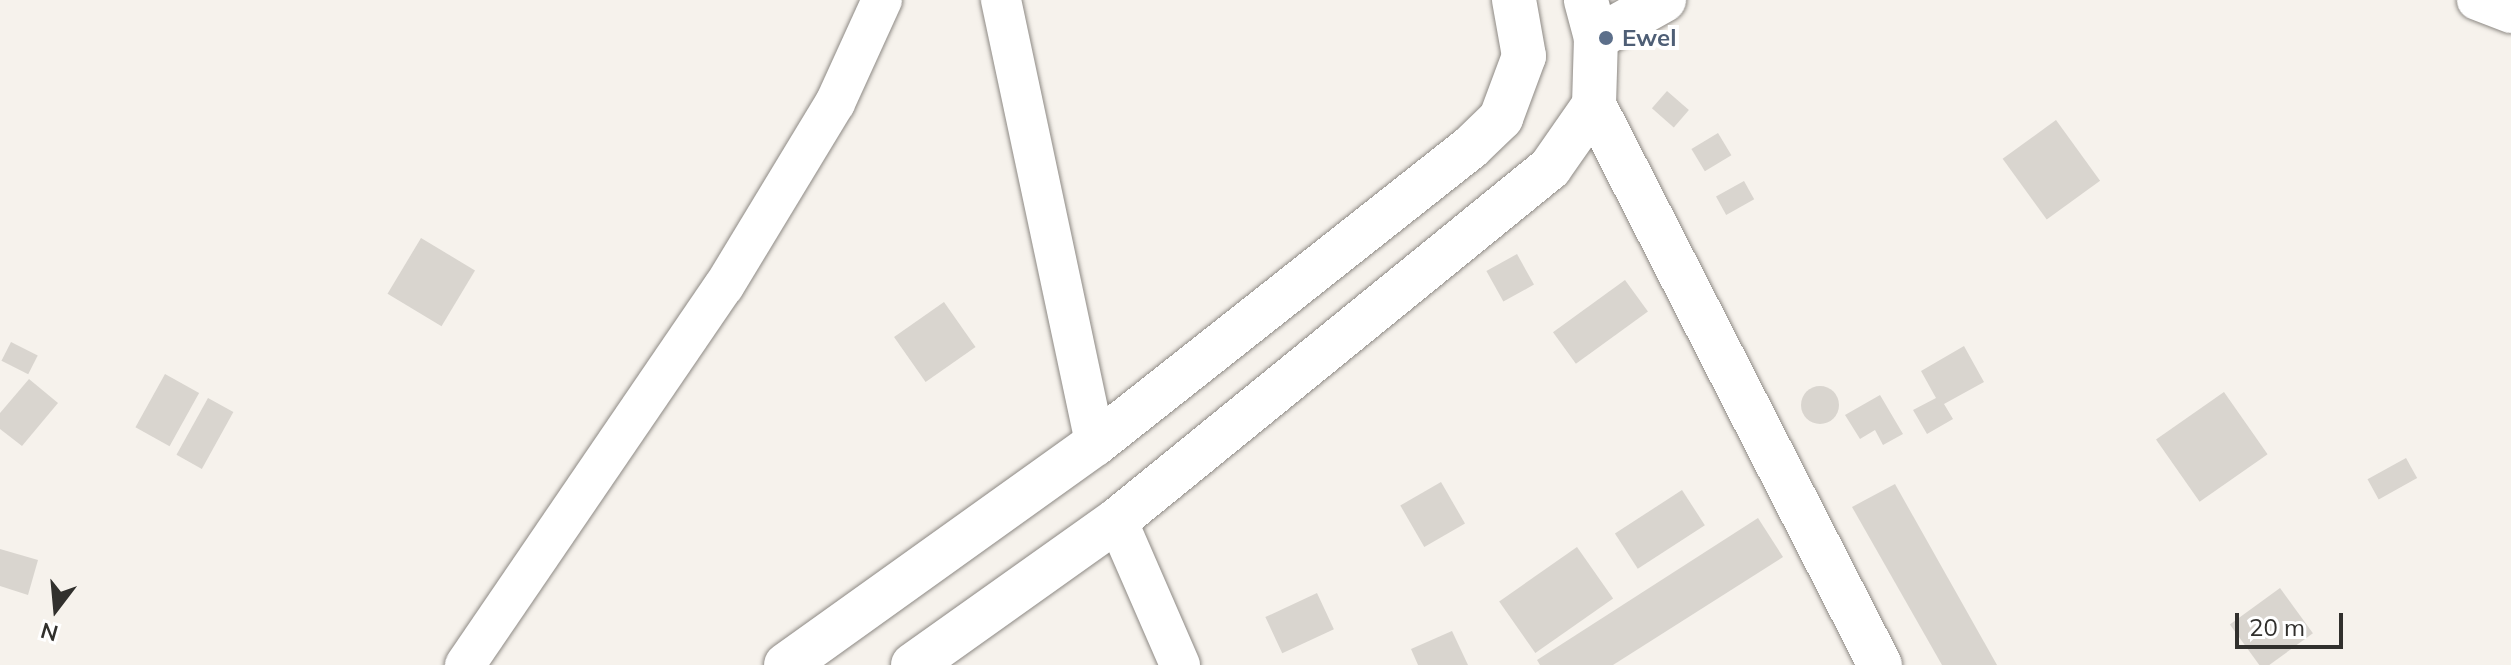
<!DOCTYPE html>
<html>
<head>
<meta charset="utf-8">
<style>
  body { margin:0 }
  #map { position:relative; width:2511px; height:665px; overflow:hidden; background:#f6f2ec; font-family:Mulish,sans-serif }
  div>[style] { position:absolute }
  .building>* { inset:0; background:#d9d5cf; transform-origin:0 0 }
  .round { border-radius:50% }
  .roads { filter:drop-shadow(0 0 2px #8d8984) drop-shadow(0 0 2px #8d8984) }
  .minor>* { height:40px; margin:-20px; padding:0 20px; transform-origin:20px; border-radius:20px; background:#fff }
  .tertiary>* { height:44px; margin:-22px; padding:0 22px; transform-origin:22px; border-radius:22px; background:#fff }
  .dots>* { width:22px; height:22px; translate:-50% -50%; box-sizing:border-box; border:4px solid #fff; border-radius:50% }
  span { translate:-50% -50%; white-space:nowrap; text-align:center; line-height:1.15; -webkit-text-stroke:8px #fff; paint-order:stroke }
  .service-label { font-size:24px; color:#4e5e75; font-weight:700 }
  .left { translate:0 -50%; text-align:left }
  .north { position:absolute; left:16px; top:569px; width:80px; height:80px; -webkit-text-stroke:6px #fff; paint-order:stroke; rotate:196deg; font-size:22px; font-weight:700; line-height:32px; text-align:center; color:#31302d }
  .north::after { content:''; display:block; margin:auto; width:28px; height:36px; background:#31302d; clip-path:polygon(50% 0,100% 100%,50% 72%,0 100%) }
  .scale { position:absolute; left:2235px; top:613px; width:108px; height:36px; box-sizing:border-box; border:4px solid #31302d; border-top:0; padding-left:10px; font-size:24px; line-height:28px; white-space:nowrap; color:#31302d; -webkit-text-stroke:6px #fff; paint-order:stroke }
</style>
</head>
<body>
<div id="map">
  <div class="building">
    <div style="left:1667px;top:91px;width:29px;height:23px;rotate:41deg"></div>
    <div style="left:2056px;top:120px;width:75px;height:66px;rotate:54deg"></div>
    <div style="left:1718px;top:133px;width:26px;height:31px;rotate:59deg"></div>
    <div style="left:1744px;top:181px;width:21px;height:32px;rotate:61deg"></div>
    <div style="left:421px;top:238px;width:63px;height:65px;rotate:31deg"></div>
    <div style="left:1517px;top:254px;width:35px;height:35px;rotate:61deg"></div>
    <div style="left:1625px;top:280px;width:39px;height:89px;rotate:54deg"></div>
    <div style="left:944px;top:302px;width:55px;height:61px;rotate:55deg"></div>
    <div style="left:11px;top:342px;width:30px;height:21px;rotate:27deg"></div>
    <div style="clip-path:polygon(1964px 346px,1984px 382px,1944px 404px,1953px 419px,1927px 434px,1913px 410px,1936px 398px,1921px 371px)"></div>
    <div style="left:165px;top:374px;width:39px;height:61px;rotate:29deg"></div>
    <div style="clip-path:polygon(29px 379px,58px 403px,22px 446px,0 429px,0 413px)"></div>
    <div class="round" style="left:1801px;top:386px;width:38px;height:38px"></div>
    <div style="left:2224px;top:392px;width:76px;height:83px;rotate:55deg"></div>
    <div style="clip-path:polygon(1880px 395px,1903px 434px,1883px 445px,1875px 430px,1860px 439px,1845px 415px)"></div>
    <div style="left:208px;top:398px;width:29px;height:65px;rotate:29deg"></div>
    <div style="left:2406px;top:458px;width:23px;height:44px;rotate:61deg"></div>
    <div style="left:1441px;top:482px;width:48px;height:47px;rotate:60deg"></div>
    <div style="clip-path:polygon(1895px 484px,1997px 665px,1942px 665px,1852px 507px)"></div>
    <div style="left:1682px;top:490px;width:42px;height:80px;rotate:57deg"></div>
    <div style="clip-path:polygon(1758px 518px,1783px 557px,1613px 665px,1540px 665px,1537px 660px)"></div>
    <div style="left:1577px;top:547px;width:63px;height:95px;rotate:55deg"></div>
    <div style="clip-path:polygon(0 549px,38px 560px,28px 595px,0 586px)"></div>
    <div style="left:2280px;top:588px;width:56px;height:62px;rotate:54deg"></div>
    <div style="left:1317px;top:593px;width:40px;height:57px;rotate:65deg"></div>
    <div style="clip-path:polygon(1452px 631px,1468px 665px,1418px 665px,1411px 649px)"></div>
  </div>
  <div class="roads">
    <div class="minor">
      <div style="left:1001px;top:0;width:454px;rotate:78deg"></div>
      <div style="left:2477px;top:0;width:36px;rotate:21deg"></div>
      <div style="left:1117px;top:520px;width:158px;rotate:66.5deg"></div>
      <div style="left:465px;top:665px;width:459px;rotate:-55.7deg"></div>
      <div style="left:724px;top:286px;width:214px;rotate:-58.8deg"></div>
      <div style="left:835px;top:103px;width:113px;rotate:-65.5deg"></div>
    </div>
    <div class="tertiary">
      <div style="left:1596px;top:38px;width:78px;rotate:-29.2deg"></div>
      <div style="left:1594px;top:105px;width:629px;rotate:62.95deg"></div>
      <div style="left:786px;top:665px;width:380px;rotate:-35.6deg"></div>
      <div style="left:1095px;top:444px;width:479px;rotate:-38.3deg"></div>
      <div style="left:1471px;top:147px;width:42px;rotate:-44deg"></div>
      <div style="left:1501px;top:118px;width:66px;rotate:-69.6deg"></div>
      <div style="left:1524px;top:56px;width:57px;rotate:-100.1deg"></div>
      <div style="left:913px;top:665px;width:250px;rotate:-35.4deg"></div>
      <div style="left:1117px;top:520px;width:558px;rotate:-39.11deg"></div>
      <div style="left:1550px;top:168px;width:77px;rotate:-55.1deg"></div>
      <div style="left:1594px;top:105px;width:67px;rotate:-88.3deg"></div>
      <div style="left:1596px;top:38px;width:39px;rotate:-105deg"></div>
    </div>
  </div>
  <div class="dots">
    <div style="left:1606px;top:38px;background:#5c6f8a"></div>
  </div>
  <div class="service-label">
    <span class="left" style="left:1622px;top:38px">Ewel</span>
  </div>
  <div class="north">N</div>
  <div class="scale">20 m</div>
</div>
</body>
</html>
